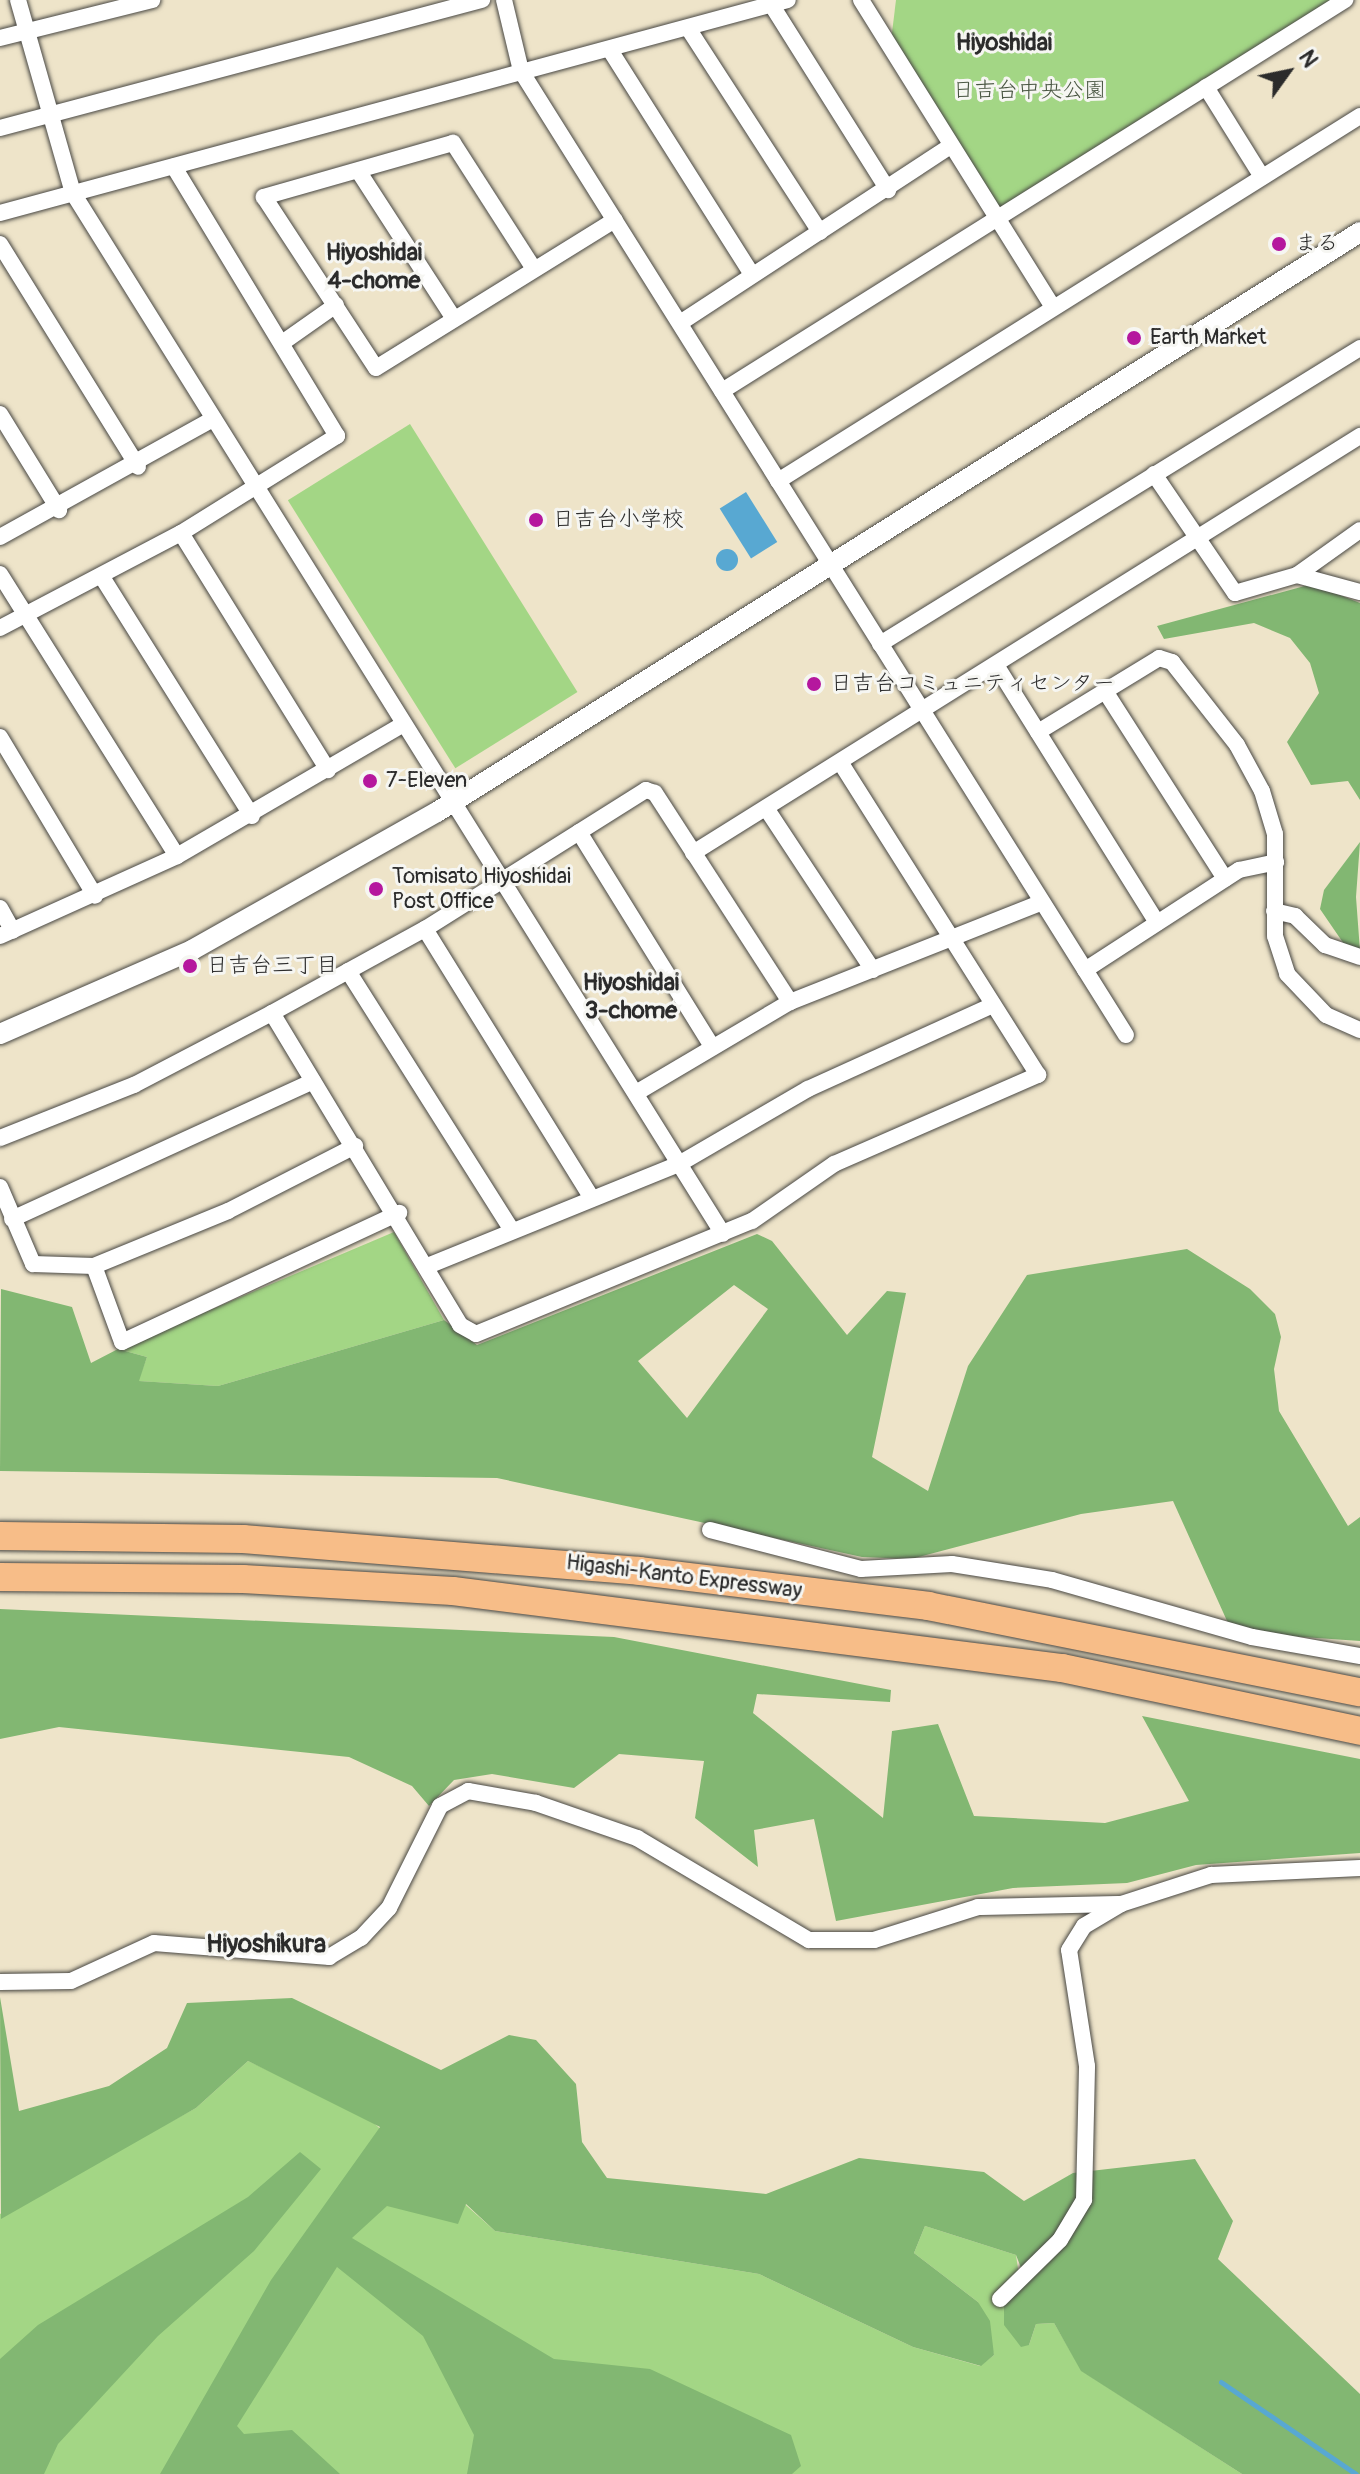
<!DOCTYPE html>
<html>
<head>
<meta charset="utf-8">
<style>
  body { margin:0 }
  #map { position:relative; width:1360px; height:2474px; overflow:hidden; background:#eee4c9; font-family:Pangolin,"Klee One",sans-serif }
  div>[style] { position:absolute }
  .green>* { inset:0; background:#a3d685; transform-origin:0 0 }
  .forest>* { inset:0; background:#82b772 }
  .water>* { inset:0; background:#58a8d2; transform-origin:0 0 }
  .round { border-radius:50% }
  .stream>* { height:5px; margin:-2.5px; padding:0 2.5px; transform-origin:2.5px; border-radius:2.5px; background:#58a8d2 }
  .roads { filter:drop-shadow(0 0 2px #484743) drop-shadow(0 0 2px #484743) }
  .minor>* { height:16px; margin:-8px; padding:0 8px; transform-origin:8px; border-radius:8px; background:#fff }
  .tertiary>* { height:20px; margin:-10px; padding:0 10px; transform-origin:10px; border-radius:10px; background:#fff }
  .motorway>* { height:28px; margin:-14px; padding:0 14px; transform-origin:14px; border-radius:14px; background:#f7bd88 }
  .dots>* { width:22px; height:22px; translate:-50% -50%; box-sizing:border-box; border:4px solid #f6f6f2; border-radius:50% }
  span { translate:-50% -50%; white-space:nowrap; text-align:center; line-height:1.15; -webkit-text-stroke:6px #f6f6f2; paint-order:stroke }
  .park-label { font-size:22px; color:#495642 }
  .poi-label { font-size:22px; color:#2b2b2b }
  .left { translate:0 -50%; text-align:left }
  .street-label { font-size:22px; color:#2b2b2b }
  .neighbourhood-label { font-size:24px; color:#2b2b2b; font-weight:700 }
  .quarter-label { font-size:26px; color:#2b2b2b; font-weight:700 }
  .north { position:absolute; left:1248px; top:32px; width:80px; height:80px; -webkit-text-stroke:6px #f6f6f2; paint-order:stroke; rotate:57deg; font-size:22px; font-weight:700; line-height:32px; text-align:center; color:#2b2b2b }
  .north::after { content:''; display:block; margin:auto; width:28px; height:36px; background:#2b2b2b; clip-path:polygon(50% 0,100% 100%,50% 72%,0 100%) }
</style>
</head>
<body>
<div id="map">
  <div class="green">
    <div style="clip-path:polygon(896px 0,1342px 0,997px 212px,891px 41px)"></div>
    <div style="left:410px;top:424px;width:316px;height:144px;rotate:58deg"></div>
    <div style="clip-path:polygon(394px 1232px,444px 1320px,218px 1386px,138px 1381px,147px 1357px,118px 1349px)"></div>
    <div style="clip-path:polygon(248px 2061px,367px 2117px,495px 2231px,759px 2274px,913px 2347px,980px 2366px,994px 2355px,978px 2302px,914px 2253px,925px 2226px,1016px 2255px,1029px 2345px,1036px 2324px,1054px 2323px,1082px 2371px,1242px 2474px,0 2474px,0 2214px,196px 2108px)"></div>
  </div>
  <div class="forest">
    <div style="clip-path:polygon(1312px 584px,1360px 603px,1360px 800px,1348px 781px,1311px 785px,1287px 742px,1319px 693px,1310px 663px,1290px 638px,1254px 623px,1164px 639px,1157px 626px)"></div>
    <div style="clip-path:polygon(1360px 842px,1356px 897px,1360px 951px,1346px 947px,1320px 909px,1324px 890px)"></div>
    <div style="clip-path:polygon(evenodd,757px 1234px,772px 1241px,847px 1335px,887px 1291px,906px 1293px,872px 1457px,928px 1491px,968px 1366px,1027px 1275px,1187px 1249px,1250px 1289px,1275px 1314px,1281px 1337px,1274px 1369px,1279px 1411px,1348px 1526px,1360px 1517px,1360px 1641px,1232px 1632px,1173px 1501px,1081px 1514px,911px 1559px,862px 1557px,497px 1478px,0 1471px,1px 1289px,72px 1307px,91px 1363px,118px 1349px,147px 1357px,139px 1381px,218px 1386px,444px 1320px,477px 1345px,757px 1234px,734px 1285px,768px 1309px,687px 1418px,638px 1361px,734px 1285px)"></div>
    <div style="clip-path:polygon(0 1609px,614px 1637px,891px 1690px,890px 1702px,757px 1694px,753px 1713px,883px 1818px,892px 1731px,938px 1724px,974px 1816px,1105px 1823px,1189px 1801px,1142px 1716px,1360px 1759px,1360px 1853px,1196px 1865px,1127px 1883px,1013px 1888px,836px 1921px,814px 1819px,754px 1830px,758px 1867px,695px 1818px,704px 1761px,619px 1754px,574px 1788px,492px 1774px,454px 1780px,429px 1806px,412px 1786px,349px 1757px,59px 1727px,0 1739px)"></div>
    <div style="clip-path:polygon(0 1997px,19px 2111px,109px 2086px,167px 2048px,187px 2003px,292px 1998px,441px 2070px,509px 2035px,536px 2040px,576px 2084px,582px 2142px,607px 2178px,766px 2194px,859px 2158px,984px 2172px,1024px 2201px,1073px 2173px,1195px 2159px,1233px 2221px,1218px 2259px,1360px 2394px,1360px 2474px,1242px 2474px,1081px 2371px,1054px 2323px,1036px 2324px,1029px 2345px,1021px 2347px,1004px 2325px,1004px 2300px,1025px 2278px,1016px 2255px,925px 2226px,914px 2253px,978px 2302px,990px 2321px,994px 2355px,981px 2366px,913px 2347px,759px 2274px,495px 2231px,466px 2204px,458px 2224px,387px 2206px,352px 2238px,554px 2359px,650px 2369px,791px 2435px,801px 2466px,792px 2474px,467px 2474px,474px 2435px,423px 2336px,337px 2267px,237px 2426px,244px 2434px,292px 2430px,340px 2474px,160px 2474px,271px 2280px,380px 2127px,248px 2061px,196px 2108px,1px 2219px)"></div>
    <div style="clip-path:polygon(300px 2152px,321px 2169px,254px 2251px,158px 2336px,58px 2444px,44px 2474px,0 2474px,0 2359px,38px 2325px,248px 2197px)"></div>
  </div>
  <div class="water">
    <div style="left:746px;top:492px;width:59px;height:31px;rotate:58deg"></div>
    <div class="round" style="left:716px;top:549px;width:22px;height:22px"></div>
  </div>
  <div class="stream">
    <div style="left:1221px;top:2382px;width:163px;rotate:34.3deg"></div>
  </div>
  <div class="roads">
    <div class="minor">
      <div style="left:18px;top:0;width:201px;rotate:74.1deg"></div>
      <div style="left:73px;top:193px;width:1227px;rotate:58.02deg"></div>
      <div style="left:504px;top:0;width:73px;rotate:76.5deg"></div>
      <div style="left:521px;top:71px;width:1138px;rotate:57.89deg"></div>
      <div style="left:861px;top:0;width:362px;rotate:58deg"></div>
      <div style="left:771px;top:4px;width:220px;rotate:57.8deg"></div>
      <div style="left:688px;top:28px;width:243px;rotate:57.1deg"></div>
      <div style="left:0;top:38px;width:157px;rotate:-14deg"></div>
      <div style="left:610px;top:50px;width:266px;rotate:57.7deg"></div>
      <div style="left:1206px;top:87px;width:106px;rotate:58.1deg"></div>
      <div style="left:0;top:128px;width:499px;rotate:-14.9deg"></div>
      <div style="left:359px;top:172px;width:175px;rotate:57.1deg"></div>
      <div style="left:0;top:213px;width:816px;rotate:-15.13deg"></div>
      <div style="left:0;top:244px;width:262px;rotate:58.2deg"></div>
      <div style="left:534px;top:269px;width:150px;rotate:-122.7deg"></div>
      <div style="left:453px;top:143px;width:197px;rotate:164.1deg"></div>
      <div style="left:264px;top:197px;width:204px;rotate:56.8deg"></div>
      <div style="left:376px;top:368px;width:281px;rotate:-31.8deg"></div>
      <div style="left:680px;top:323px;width:323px;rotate:-33.2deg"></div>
      <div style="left:282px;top:343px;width:66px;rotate:-35.1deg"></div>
      <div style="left:722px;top:391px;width:736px;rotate:-32.11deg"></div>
      <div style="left:0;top:414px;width:113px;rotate:58.4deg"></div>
      <div style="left:1154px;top:474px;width:144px;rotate:55.8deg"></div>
      <div style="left:1235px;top:593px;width:65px;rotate:-16.2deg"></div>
      <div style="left:1297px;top:575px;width:65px;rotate:15.1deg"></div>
      <div style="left:778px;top:481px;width:687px;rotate:-32.09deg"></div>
      <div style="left:181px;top:533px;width:279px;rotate:58.2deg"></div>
      <div style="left:0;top:537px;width:244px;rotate:-29deg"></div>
      <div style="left:0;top:574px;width:333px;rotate:57.9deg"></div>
      <div style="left:1297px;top:575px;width:77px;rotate:-35.5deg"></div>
      <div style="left:102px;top:577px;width:282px;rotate:57.9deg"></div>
      <div style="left:0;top:628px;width:204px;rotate:-27.7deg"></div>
      <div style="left:181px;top:533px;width:184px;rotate:-31.9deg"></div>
      <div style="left:337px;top:436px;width:315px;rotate:-121.2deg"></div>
      <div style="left:880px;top:644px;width:564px;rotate:-31.66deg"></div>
      <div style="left:996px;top:665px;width:304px;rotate:58deg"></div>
      <div style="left:1105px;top:691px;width:223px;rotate:57.4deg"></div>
      <div style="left:1038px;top:732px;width:142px;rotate:-31.4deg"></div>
      <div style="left:1159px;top:658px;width:14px;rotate:17deg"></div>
      <div style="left:1172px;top:662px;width:105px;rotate:51.9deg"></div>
      <div style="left:1237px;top:745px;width:52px;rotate:61.5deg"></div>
      <div style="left:1262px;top:791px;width:45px;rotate:73.2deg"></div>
      <div style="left:1275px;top:834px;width:102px;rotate:90deg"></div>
      <div style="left:1275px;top:936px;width:40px;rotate:72deg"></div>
      <div style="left:1287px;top:974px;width:57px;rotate:46.4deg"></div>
      <div style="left:1326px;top:1015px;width:37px;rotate:24deg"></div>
      <div style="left:0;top:737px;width:185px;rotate:59.1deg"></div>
      <div style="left:766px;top:808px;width:194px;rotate:56.6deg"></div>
      <div style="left:579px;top:832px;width:251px;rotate:58.2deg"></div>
      <div style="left:693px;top:853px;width:787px;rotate:-32.01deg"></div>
      <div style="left:0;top:908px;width:26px;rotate:61deg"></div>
      <div style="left:1274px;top:911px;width:22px;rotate:13deg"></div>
      <div style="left:1295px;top:916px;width:42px;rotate:44deg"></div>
      <div style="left:1325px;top:945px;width:37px;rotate:19deg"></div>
      <div style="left:425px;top:929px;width:317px;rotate:58.2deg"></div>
      <div style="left:0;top:936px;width:194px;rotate:-24.3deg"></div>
      <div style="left:177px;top:856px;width:260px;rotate:-30.2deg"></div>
      <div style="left:1085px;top:970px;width:184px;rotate:-33deg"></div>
      <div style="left:1239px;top:870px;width:38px;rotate:-12deg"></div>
      <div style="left:348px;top:971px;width:307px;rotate:57.7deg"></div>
      <div style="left:272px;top:1013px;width:364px;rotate:58.9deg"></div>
      <div style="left:460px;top:1325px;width:18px;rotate:29deg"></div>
      <div style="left:476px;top:1334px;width:298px;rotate:-22.3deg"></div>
      <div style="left:752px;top:1221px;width:100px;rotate:-34.8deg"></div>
      <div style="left:834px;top:1164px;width:223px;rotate:-23.6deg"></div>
      <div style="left:1038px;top:1075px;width:370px;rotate:-122.3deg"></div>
      <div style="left:636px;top:1093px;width:179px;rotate:-30.6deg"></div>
      <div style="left:790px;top:1002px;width:271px;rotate:-21.6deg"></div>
      <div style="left:0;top:1138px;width:144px;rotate:-21.6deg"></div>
      <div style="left:134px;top:1085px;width:156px;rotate:-27.6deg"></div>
      <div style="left:272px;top:1013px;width:175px;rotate:-28.8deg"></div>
      <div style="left:425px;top:929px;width:261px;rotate:-32.2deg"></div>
      <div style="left:646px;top:790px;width:9px;rotate:18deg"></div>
      <div style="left:655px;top:793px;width:249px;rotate:57.1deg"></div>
      <div style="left:0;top:1187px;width:84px;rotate:66.8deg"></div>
      <div style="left:33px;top:1264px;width:61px;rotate:1.9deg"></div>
      <div style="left:94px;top:1266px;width:81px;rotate:69.8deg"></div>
      <div style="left:122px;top:1342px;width:306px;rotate:-25deg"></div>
      <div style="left:12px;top:1219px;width:331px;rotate:-24.6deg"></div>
      <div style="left:430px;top:1265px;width:269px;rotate:-22.1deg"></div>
      <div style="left:679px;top:1164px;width:149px;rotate:-30.2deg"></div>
      <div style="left:808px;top:1089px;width:203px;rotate:-24.4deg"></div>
      <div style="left:94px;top:1266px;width:145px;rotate:-22.3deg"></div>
      <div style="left:228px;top:1211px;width:143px;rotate:-27.1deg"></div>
      <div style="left:710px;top:1530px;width:156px;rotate:14.5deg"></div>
      <div style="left:861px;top:1569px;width:91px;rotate:-3.1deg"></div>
      <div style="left:952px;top:1564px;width:101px;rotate:9.1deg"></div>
      <div style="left:1052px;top:1580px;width:208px;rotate:15.9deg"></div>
      <div style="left:1252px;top:1637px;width:110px;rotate:10deg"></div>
      <div style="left:0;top:1982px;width:71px;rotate:-0.8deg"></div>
      <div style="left:71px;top:1981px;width:91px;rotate:-24.6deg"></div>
      <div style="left:154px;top:1943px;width:176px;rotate:4.6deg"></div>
      <div style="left:329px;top:1957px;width:37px;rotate:-31deg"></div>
      <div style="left:361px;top:1938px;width:41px;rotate:-47deg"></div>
      <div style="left:389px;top:1908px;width:114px;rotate:-63.4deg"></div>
      <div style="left:440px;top:1806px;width:32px;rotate:-28deg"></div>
      <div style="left:468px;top:1791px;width:69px;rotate:10deg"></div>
      <div style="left:536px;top:1803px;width:107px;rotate:19.1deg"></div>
      <div style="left:637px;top:1838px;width:200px;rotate:30.7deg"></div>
      <div style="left:809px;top:1940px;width:65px"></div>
      <div style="left:874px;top:1940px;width:109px;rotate:-17.6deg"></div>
      <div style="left:978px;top:1907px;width:143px;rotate:-1.2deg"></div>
      <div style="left:1000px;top:2299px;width:84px;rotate:-44.5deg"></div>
      <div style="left:1060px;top:2240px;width:47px;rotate:-59deg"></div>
      <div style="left:1084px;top:2200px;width:134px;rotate:-88.7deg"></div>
      <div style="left:1087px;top:2066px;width:117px;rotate:-98.8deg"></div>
      <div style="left:1069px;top:1950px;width:28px;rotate:-58deg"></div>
      <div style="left:1084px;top:1926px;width:43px;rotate:-30.7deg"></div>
      <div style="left:1121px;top:1904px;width:95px;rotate:-17.9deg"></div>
      <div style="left:1211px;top:1875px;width:149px;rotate:-2.7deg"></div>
    </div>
    <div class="tertiary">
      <div style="left:0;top:1034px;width:210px;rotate:-23.6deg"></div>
      <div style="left:192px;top:950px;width:281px;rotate:-29.4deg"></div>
      <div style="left:437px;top:812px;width:1090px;rotate:-32.14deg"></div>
    </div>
    <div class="motorway">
      <div style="left:0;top:1536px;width:243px;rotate:0.7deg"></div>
      <div style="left:243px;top:1539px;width:398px;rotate:4.6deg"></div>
      <div style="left:640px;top:1571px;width:290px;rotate:6.9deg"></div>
      <div style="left:928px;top:1606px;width:440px;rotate:11.3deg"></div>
      <div style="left:0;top:1577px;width:243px;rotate:0.5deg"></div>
      <div style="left:243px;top:1579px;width:210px;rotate:3.3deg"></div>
      <div style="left:453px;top:1591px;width:614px;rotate:7.21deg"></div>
      <div style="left:1062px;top:1668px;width:305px;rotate:11.9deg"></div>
    </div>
  </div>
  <div class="dots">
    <div style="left:1279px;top:244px;background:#b5179e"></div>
    <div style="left:1134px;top:338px;background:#b5179e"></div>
    <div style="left:536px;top:520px;background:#b5179e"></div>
    <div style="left:814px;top:684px;background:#b5179e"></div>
    <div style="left:370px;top:781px;background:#b5179e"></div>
    <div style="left:376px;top:889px;background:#b5179e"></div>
    <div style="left:190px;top:966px;background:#b5179e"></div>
  </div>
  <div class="park-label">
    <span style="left:1029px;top:91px">日吉台中央公園</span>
  </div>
  <div class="poi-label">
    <span class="left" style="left:1295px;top:244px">まる</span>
    <span class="left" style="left:1150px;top:338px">Earth Market</span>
    <span class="left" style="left:552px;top:520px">日吉台小学校</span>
    <span class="left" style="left:830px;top:684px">日吉台コミュニティセンター</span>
    <span class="left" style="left:386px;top:781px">7-Eleven</span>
    <span class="left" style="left:392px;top:889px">Tomisato Hiyoshidai<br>Post Office</span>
    <span class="left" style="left:206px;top:966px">日吉台三丁目</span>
  </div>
  <div class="street-label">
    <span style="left:684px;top:1577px;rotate:7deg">Higashi-Kanto Expressway</span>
  </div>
  <div class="neighbourhood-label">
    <span style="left:1004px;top:43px">Hiyoshidai</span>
    <span style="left:374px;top:267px">Hiyoshidai<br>4-chome</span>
    <span style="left:631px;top:997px">Hiyoshidai<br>3-chome</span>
  </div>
  <div class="quarter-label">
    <span style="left:266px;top:1945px">Hiyoshikura</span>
  </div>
  <div class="north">N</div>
</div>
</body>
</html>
